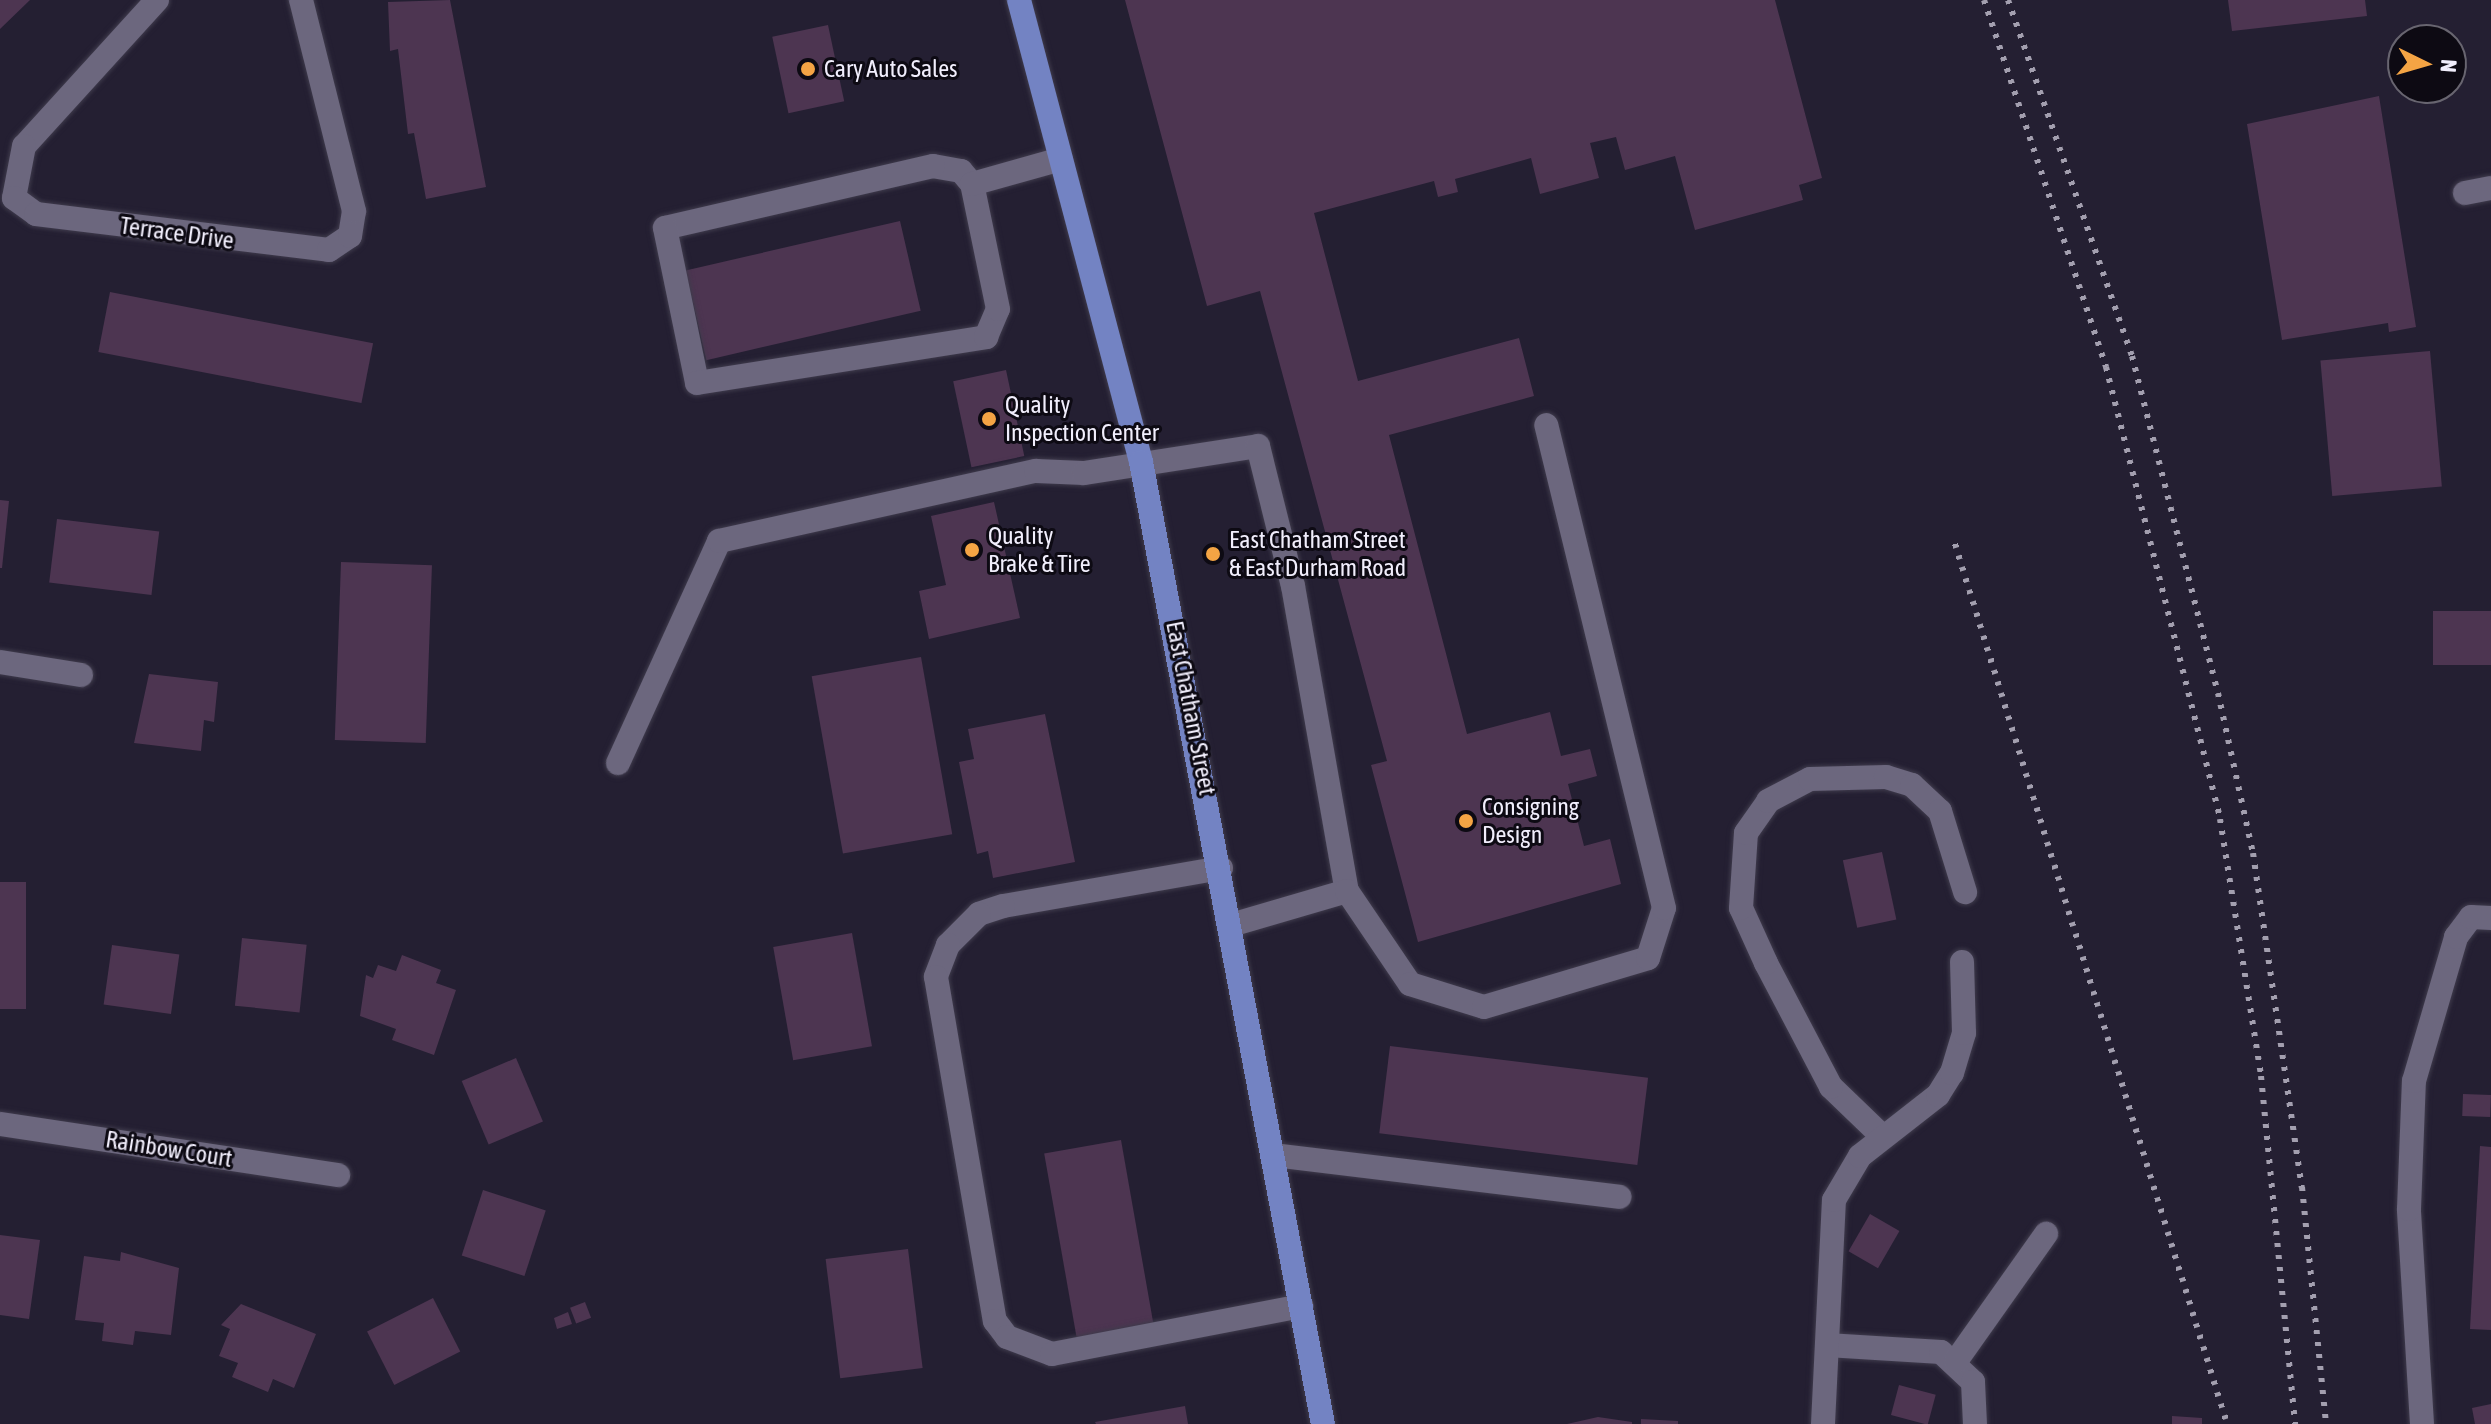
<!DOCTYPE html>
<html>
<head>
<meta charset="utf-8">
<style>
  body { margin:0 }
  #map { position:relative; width:2491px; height:1424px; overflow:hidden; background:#241f32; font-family:"Asap Condensed",sans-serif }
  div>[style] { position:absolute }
  .building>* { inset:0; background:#4d3551; transform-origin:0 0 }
  .roads { filter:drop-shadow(0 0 2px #3f3b4c) drop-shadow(0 0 2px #3f3b4c) }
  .minor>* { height:24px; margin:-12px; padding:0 12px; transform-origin:12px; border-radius:12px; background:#6c677e }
  .major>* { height:24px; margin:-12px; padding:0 12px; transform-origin:12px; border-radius:12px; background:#7383c3 }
  .rail>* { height:6px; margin-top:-3px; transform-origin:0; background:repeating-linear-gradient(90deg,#a39faf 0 4px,transparent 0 12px) }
  .dots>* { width:22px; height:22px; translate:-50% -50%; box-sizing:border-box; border:4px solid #0d0a13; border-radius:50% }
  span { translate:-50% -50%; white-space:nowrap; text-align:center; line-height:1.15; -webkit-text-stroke:6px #0d0a13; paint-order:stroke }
  .poi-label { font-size:24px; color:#f1eefc }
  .left { translate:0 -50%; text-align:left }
  .street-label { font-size:24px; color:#f1eefc }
  .north { position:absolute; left:2387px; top:24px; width:80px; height:80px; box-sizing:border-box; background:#0d0a13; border:2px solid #686570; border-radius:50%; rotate:95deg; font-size:22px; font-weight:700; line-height:32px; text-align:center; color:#f1eefc }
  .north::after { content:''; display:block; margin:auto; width:28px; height:36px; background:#f4a444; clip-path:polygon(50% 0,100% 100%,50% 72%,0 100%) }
</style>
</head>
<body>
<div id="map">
  <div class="building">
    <div style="clip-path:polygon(0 0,30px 0,0 29px)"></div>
    <div style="clip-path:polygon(450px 0,486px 187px,426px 199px,414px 133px,408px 134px,398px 49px,390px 51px,388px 2px)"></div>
    <div style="clip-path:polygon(1125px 0,1775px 0,1822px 178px,1799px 185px,1803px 200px,1695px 230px,1675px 156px,1625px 170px,1616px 137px,1590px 143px,1599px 178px,1540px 194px,1531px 158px,1455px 179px,1458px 192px,1438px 197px,1434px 181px,1314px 213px,1358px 381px,1519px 338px,1534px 396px,1389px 435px,1467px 734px,1550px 712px,1561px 756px,1590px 749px,1597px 776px,1568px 784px,1584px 846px,1610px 839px,1621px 884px,1418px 942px,1371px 765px,1387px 761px,1260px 291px,1207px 306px)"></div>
    <div style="clip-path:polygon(2228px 0,2365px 0,2367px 16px,2232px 31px)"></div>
    <div style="left:828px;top:25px;width:78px;height:57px;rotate:78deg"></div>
    <div style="clip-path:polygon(2379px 96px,2416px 327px,2389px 332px,2388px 323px,2282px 340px,2247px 124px)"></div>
    <div style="left:900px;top:221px;width:92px;height:220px;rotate:77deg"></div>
    <div style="left:110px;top:292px;width:268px;height:61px;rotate:11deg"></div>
    <div style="left:2430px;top:351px;width:136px;height:110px;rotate:85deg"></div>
    <div style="left:1006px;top:370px;width:88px;height:54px;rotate:78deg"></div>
    <div style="clip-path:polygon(0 500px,9px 501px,2px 568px,0 568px)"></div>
    <div style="clip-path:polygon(994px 502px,1020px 618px,929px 639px,919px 591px,946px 585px,931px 516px)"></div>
    <div style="left:57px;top:519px;width:103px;height:64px;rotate:7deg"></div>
    <div style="left:341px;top:562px;width:91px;height:178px;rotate:2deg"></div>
    <div style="left:2491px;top:611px;width:54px;height:58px;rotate:90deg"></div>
    <div style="left:921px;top:657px;width:180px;height:111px;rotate:80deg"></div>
    <div style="clip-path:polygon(149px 674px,218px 682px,214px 722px,204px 720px,201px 751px,134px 743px)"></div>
    <div style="clip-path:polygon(1045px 714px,1075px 862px,993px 878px,988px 851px,977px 854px,959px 762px,974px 759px,968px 729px)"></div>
    <div style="left:1882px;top:852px;width:69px;height:40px;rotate:78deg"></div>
    <div style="left:0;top:882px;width:26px;height:127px"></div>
    <div style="left:852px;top:933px;width:115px;height:80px;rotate:80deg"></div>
    <div style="left:242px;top:938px;width:65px;height:68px;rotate:6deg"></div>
    <div style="left:112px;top:945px;width:68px;height:60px;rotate:8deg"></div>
    <div style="clip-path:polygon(402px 955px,441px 970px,436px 983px,456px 990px,434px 1055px,392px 1040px,396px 1029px,360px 1016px,366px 975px,373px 978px,378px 965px,396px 971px)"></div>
    <div style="left:1390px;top:1046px;width:260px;height:88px;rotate:7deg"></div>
    <div style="left:516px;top:1058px;width:69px;height:59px;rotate:67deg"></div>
    <div style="left:2463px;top:1094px;width:28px;height:22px;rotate:2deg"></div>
    <div style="left:1121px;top:1140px;width:187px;height:78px;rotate:80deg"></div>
    <div style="clip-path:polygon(2480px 1146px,2491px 1147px,2491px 1330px,2470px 1329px)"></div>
    <div style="left:483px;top:1190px;width:66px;height:69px;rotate:18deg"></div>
    <div style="left:1870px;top:1214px;width:34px;height:43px;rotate:30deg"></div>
    <div style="clip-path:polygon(0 1235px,40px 1240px,29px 1319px,0 1315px)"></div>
    <div style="left:908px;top:1249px;width:120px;height:83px;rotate:83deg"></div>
    <div style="clip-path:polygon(121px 1252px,179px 1268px,171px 1335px,135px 1331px,133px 1345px,102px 1341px,104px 1323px,75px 1320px,84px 1256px,120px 1261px)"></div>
    <div style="left:433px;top:1298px;width:60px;height:74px;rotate:63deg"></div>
    <div style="left:585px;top:1302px;width:17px;height:16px;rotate:69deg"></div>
    <div style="clip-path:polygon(241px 1304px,316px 1334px,294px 1388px,273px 1379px,268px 1392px,232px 1377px,238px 1363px,219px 1356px,230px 1329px,221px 1325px)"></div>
    <div style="clip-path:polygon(568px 1312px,572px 1324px,557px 1329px,554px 1318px)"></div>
    <div style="left:1899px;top:1385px;width:38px;height:31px;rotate:15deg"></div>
    <div style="clip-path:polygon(2491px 1404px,2491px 1424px,2475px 1424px,2472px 1408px)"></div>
    <div style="clip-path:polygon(1185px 1406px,1188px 1424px,1096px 1424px,1095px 1422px)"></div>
    <div style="clip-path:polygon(2172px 1416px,2202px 1418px,2202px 1424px,2172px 1424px)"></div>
    <div style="clip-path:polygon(1598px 1417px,1632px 1422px,1632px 1424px,1567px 1424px)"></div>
    <div style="clip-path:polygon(1641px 1419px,1678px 1421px,1678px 1424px,1641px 1424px)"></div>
  </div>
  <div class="roads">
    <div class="minor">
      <div style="left:157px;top:0;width:197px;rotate:132.3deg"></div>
      <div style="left:24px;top:146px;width:53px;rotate:100.9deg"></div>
      <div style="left:14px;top:198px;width:27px;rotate:36deg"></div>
      <div style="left:36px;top:214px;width:295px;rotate:7deg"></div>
      <div style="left:329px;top:250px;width:25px;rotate:-34deg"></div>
      <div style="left:350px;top:236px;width:25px;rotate:-81deg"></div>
      <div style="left:354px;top:211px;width:218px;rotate:-104.1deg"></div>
      <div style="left:972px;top:184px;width:17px;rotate:-130deg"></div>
      <div style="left:961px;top:171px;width:28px;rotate:-170deg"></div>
      <div style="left:933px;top:166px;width:275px;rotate:167deg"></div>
      <div style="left:665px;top:228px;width:158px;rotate:78.3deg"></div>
      <div style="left:697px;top:383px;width:293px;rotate:-9deg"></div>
      <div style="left:986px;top:337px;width:30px;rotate:-67deg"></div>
      <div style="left:998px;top:309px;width:128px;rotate:-101.7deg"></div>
      <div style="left:972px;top:184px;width:92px;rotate:-15.7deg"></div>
      <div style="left:2465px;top:193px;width:26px;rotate:-11deg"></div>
      <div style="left:0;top:662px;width:82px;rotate:9.1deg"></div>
      <div style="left:618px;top:763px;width:244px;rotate:-65.5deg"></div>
      <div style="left:719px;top:541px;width:325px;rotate:-12.5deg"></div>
      <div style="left:1036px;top:471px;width:48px;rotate:2.4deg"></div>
      <div style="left:1084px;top:473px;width:176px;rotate:-8.8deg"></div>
      <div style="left:1258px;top:446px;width:144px;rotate:76deg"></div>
      <div style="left:1293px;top:586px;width:310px;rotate:80deg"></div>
      <div style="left:1221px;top:868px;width:221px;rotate:170.1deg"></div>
      <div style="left:1003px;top:906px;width:25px;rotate:162deg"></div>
      <div style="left:979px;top:914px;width:44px;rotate:135deg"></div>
      <div style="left:948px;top:945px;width:34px;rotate:111deg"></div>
      <div style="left:936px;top:977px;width:349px;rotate:80.3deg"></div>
      <div style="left:995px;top:1321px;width:20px;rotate:53deg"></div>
      <div style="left:1007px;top:1337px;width:48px;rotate:20.7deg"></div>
      <div style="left:1052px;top:1354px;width:254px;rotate:-10.9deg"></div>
      <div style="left:1231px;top:925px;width:121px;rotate:-16.3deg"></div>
      <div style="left:1347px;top:891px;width:112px;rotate:55.9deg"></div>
      <div style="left:1410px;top:984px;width:77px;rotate:17.3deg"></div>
      <div style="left:1484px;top:1007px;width:171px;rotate:-16.6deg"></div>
      <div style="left:1648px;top:958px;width:52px;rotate:-72.3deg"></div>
      <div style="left:1664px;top:908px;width:497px;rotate:-103.7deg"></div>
      <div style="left:0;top:1124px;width:342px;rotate:8.6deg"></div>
      <div style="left:1882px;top:1136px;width:71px;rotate:-136.1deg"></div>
      <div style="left:1831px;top:1087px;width:140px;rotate:-117.7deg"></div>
      <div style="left:1766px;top:963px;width:60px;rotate:-114.4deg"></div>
      <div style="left:1741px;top:908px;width:75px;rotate:-86.2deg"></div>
      <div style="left:1746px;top:833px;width:39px;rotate:-55deg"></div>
      <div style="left:1768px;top:801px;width:47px;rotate:-27.6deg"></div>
      <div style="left:1810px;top:779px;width:76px;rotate:-1.5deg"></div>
      <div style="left:1886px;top:777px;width:27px;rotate:17deg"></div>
      <div style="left:1912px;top:785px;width:38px;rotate:43deg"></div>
      <div style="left:1940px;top:811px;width:85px;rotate:72.8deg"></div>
      <div style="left:1274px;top:1155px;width:348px;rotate:6.9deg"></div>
      <div style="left:1827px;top:1345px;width:114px;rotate:3.5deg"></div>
      <div style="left:1941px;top:1352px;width:44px;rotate:43.2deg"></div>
      <div style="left:1973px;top:1382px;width:42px;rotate:87.3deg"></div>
      <div style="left:1956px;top:1361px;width:156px;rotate:-54.7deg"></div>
      <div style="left:1823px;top:1424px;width:224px;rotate:-87.2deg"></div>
      <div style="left:1834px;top:1200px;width:51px;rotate:-59.4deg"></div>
      <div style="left:1860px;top:1156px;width:99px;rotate:-38deg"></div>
      <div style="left:1938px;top:1095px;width:26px;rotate:-58deg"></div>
      <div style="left:1952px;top:1073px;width:42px;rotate:-73.3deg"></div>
      <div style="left:1964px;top:1033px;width:71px;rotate:-91.6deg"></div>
      <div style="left:2422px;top:1424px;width:215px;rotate:-93.5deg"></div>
      <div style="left:2409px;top:1209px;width:128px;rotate:-87.8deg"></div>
      <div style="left:2414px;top:1081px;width:150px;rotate:-73.7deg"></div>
      <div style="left:2456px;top:937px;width:25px;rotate:-53deg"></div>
      <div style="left:2471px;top:917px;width:20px;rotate:3deg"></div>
    </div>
    <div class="major">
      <div style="left:1019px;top:0;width:478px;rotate:75.2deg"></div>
      <div style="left:1141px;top:462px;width:979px;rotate:79.29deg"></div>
    </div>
  </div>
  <div class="rail">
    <div style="left:1984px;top:0;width:387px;rotate:71.6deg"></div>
    <div style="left:2106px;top:367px;width:466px;rotate:75.8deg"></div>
    <div style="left:2220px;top:819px;width:260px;rotate:80.9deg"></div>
    <div style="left:2261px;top:1076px;width:350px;rotate:84.4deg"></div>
    <div style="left:2008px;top:0;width:377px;rotate:70.8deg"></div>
    <div style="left:2132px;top:356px;width:348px;rotate:75.7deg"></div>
    <div style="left:2218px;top:693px;width:164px;rotate:77.7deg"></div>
    <div style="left:2253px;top:853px;width:338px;rotate:81.7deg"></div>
    <div style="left:2302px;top:1187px;width:238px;rotate:84.2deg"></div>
    <div style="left:1955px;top:544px;width:921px;rotate:72.82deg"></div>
  </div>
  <div class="dots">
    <div style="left:808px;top:69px;background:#f4a444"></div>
    <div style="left:989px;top:419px;background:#f4a444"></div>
    <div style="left:972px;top:550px;background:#f4a444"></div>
    <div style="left:1213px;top:554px;background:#f4a444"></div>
    <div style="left:1466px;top:821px;background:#f4a444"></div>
  </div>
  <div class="poi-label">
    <span class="left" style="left:824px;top:69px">Cary Auto Sales</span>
    <span class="left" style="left:1005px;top:419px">Quality<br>Inspection Center</span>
    <span class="left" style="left:988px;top:550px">Quality<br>Brake &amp; Tire</span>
    <span class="left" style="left:1229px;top:554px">East Chatham Street<br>&amp; East Durham Road</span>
    <span class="left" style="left:1482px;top:821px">Consigning<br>Design</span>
  </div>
  <div class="street-label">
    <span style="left:177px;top:233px;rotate:8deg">Terrace Drive</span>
    <span style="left:1191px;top:708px;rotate:79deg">East Chatham Street</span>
    <span style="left:169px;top:1149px;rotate:9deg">Rainbow Court</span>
  </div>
  <div class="north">N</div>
</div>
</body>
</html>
